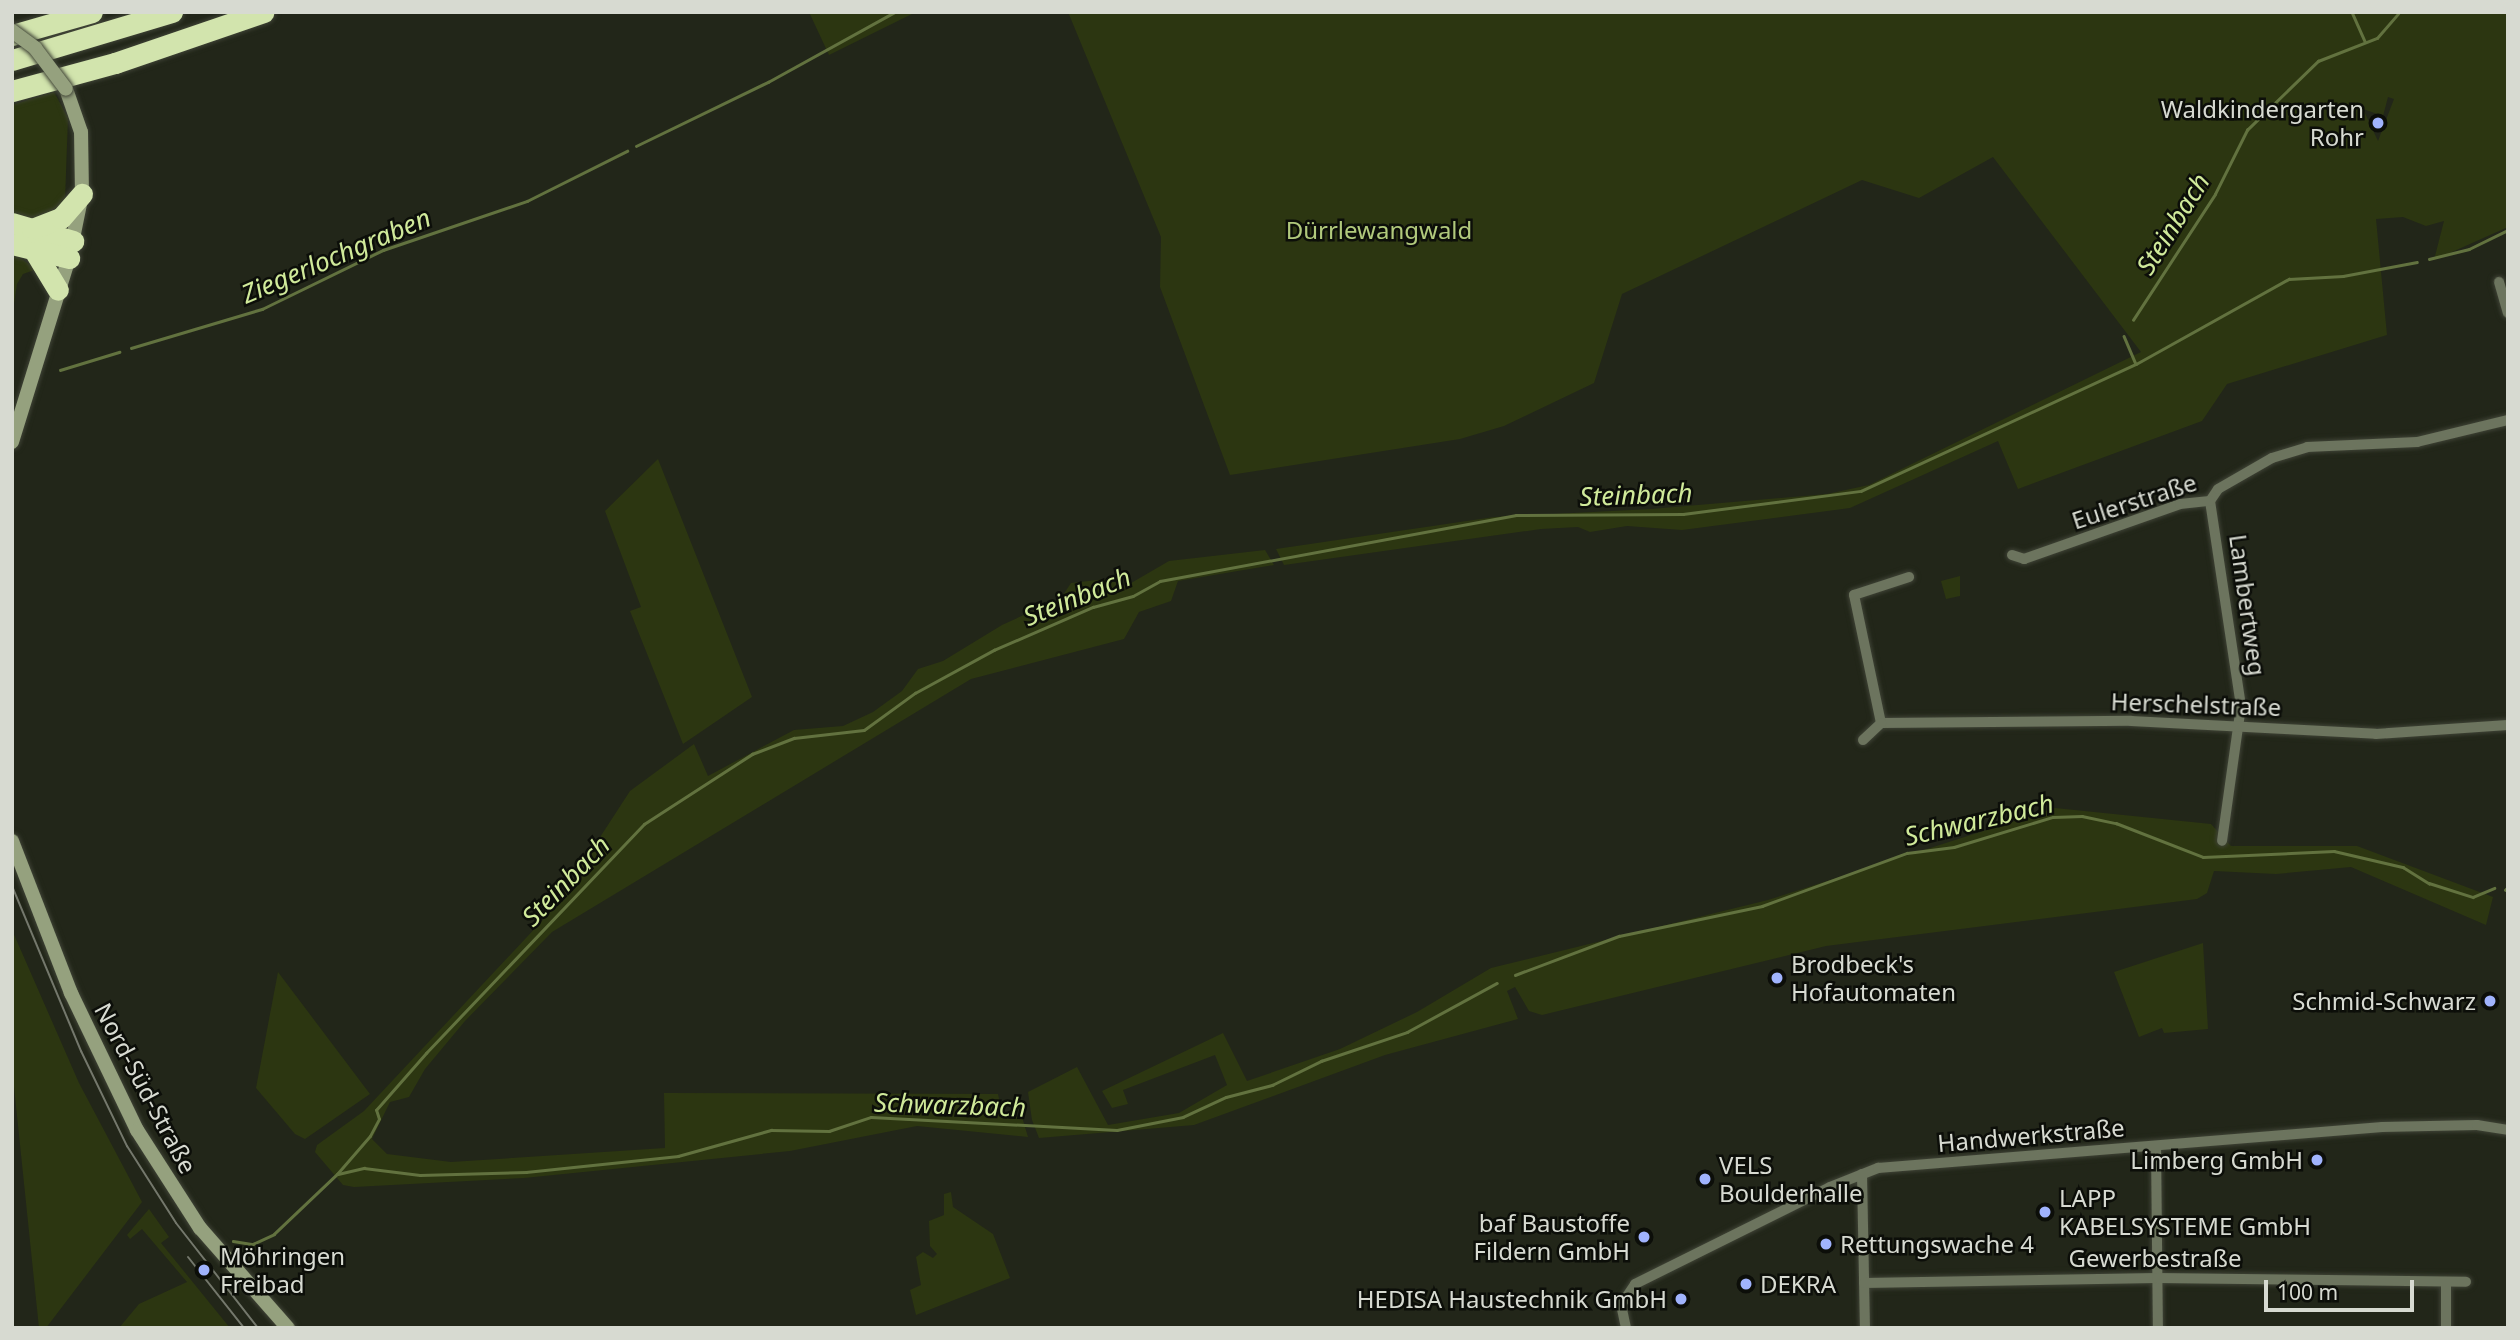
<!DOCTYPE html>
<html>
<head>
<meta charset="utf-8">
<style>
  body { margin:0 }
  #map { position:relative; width:2520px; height:1340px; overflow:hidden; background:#222619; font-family:"Noto Sans",sans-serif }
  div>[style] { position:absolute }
  .green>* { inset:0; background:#2c3611 }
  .stream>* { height:2.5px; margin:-1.25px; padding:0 1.25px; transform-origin:1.25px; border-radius:1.25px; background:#62723f }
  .roads { filter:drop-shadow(0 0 2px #3f4336) drop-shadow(0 0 2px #3f4336) }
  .street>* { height:10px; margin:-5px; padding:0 5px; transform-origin:5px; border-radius:5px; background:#6c745e }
  .secondary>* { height:14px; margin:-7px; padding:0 7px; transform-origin:7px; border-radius:7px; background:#95a17e }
  .highway>* { height:21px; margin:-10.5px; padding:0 10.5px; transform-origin:10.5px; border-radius:10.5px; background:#d2e4ad }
  .tram>* { height:2px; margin:-1px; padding:0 1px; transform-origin:1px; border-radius:1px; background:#74786c }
  .bridges { filter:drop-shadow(0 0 2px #3f4336) drop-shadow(0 0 2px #3f4336) }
  .secondary-bridge>* { height:14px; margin:-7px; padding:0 7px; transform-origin:7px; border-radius:7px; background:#95a17e }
  .dots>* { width:19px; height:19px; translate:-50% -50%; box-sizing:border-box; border:4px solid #0c0e09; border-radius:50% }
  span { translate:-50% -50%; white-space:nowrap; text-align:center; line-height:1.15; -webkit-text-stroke:5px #0c0e09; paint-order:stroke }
  .poi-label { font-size:24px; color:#d7dad1 }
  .right { translate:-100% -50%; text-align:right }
  .left { translate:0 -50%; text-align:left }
  .park-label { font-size:24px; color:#b1c97c }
  .street-label { font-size:24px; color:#d7dad1 }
  .water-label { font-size:26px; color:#d0ea9a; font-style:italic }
  .frame { position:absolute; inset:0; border:14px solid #d7dad1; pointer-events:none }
  .scale { position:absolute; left:2264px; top:1280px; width:150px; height:32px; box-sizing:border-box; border:4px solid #d7dad1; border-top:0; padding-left:9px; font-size:21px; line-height:24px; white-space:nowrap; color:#d7dad1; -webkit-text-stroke:5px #0c0e09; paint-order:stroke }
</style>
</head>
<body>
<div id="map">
  <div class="green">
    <div style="clip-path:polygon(809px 12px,916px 12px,829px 55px)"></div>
    <div style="clip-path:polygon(evenodd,1068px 12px,2508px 12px,2508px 227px,2434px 260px,2444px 221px,2426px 226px,2403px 217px,2376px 219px,2387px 335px,2227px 384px,2202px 421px,2018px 489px,1998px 441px,1850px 508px,1682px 530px,1627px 526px,1590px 532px,1578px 527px,1541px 529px,1284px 565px,1276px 549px,1494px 517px,1651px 509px,1827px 494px,1869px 485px,2141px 352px,1993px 157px,1919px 198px,1862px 180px,1622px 294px,1594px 383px,1504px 426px,1460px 439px,1230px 475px,1160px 287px,1161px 237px,1068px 12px,2388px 97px,2394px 99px,2378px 141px,2363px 109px,2383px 116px,2388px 97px)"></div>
    <div style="clip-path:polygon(54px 92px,68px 118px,65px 200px,52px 217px,12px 219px,12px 105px)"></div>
    <div style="clip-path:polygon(12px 253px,37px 269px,23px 274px,17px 284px,12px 317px)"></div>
    <div style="clip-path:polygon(658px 459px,752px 697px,683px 744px,630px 611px,641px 607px,605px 511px)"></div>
    <div style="clip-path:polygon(1265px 550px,1274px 565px,1178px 581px,1171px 601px,1139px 612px,1124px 639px,971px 679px,552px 932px,465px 1021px,425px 1069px,409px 1097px,390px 1102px,372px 1139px,387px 1154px,451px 1162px,665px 1148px,664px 1093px,998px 1094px,1003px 1117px,1022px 1117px,1028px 1137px,917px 1126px,790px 1151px,524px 1178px,354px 1187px,343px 1185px,315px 1152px,317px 1145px,364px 1111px,554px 908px,630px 791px,694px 744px,708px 776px,794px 730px,843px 726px,873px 712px,902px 691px,918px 669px,943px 661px,1002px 625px,1061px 598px,1071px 583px,1106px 579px,1126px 586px,1169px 561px)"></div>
    <div style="clip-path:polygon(1960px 576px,1960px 596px,1946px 599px,1941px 581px)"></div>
    <div style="clip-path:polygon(2055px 808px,2211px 824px,2231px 846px,2357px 846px,2493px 897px,2486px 925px,2351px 867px,2276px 874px,2214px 871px,2207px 893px,2197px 899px,1826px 946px,1542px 1015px,1529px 1011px,1515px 987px,1507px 991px,1518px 1019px,1385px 1055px,1194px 1125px,1039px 1138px,1032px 1120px,1028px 1092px,1077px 1067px,1108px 1125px,1179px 1113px,1227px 1085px,1215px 1055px,1123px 1090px,1128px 1104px,1112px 1108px,1102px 1091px,1223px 1033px,1247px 1081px,1340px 1049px,1417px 1012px,1491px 968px,1768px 900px)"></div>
    <div style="clip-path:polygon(12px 930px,79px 1083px,142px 1202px,46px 1328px,39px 1328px,13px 1077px)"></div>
    <div style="clip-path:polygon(2203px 943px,2208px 1029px,2164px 1033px,2162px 1028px,2139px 1037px,2114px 972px)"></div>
    <div style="clip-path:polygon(278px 972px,370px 1094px,305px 1139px,295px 1134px,256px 1088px)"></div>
    <div style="clip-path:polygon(951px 1192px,953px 1207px,993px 1234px,1010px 1278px,916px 1315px,910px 1290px,921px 1285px,916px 1257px,923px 1252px,933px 1258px,937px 1254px,930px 1246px,929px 1221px,944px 1215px,944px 1194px)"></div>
    <div style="clip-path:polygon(149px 1209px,169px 1237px,161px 1243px,230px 1328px,119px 1328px,139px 1304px,187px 1282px,142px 1229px,130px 1239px,127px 1235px)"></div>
  </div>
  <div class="stream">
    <div style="left:2352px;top:12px;width:32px;rotate:66deg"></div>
    <div style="left:636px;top:146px;width:147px;rotate:-25.9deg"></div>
    <div style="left:768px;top:82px;width:145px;rotate:-28.9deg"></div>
    <div style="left:2429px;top:259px;width:41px;rotate:-14deg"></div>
    <div style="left:2469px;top:249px;width:43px;rotate:-26deg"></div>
    <div style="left:2133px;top:320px;width:150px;rotate:-56.9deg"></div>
    <div style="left:2215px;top:194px;width:72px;rotate:-63.4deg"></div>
    <div style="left:2247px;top:130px;width:99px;rotate:-44.2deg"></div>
    <div style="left:2318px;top:61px;width:63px;rotate:-21.3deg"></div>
    <div style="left:2377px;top:38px;width:32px;rotate:-49deg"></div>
    <div style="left:2124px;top:336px;width:30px;rotate:67deg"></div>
    <div style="left:131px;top:348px;width:137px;rotate:-16.6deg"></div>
    <div style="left:262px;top:309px;width:135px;rotate:-26deg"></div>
    <div style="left:383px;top:250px;width:152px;rotate:-18.8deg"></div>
    <div style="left:527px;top:201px;width:112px;rotate:-26.6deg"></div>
    <div style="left:60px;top:370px;width:62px;rotate:-17deg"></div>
    <div style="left:2505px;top:890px;width:4px;rotate:-45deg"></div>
    <div style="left:1515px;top:975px;width:111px;rotate:-20.6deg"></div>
    <div style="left:1619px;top:936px;width:146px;rotate:-11.8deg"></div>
    <div style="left:1762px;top:906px;width:154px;rotate:-20.1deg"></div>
    <div style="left:1907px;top:853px;width:47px;rotate:-7.3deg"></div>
    <div style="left:1954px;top:847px;width:103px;rotate:-16.9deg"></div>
    <div style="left:2053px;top:817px;width:29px;rotate:-2deg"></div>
    <div style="left:2082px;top:816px;width:35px;rotate:12deg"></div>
    <div style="left:2116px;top:823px;width:93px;rotate:21.3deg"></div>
    <div style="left:2203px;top:857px;width:131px;rotate:-2.6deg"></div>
    <div style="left:2334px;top:851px;width:71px;rotate:13.1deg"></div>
    <div style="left:2403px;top:867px;width:31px;rotate:32deg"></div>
    <div style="left:2429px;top:883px;width:46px;rotate:17.7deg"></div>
    <div style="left:2473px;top:897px;width:23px;rotate:-23deg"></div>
    <div style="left:338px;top:1174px;width:27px;rotate:-13deg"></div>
    <div style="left:364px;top:1168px;width:56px;rotate:7.1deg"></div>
    <div style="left:420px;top:1175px;width:106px;rotate:-1.6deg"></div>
    <div style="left:526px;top:1172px;width:153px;rotate:-6deg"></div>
    <div style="left:678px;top:1156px;width:97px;rotate:-15.6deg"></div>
    <div style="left:771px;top:1130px;width:58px;rotate:1deg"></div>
    <div style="left:829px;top:1131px;width:44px;rotate:-18.4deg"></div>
    <div style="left:871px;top:1117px;width:246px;rotate:3deg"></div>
    <div style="left:1117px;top:1130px;width:67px;rotate:-11.1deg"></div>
    <div style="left:1183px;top:1117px;width:47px;rotate:-24.9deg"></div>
    <div style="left:1226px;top:1097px;width:48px;rotate:-14.6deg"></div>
    <div style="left:1272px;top:1085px;width:55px;rotate:-26.1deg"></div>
    <div style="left:1321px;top:1061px;width:91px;rotate:-18.6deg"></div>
    <div style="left:1407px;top:1032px;width:102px;rotate:-28.6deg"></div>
    <div style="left:233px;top:1241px;width:20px;rotate:9deg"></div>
    <div style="left:253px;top:1244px;width:23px;rotate:-25deg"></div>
    <div style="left:274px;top:1234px;width:87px;rotate:-43.6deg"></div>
    <div style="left:337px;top:1174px;width:50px;rotate:-49deg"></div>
    <div style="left:370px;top:1136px;width:19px;rotate:-62deg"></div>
    <div style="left:379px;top:1119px;width:9px;rotate:-108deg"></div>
    <div style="left:376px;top:1110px;width:76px;rotate:-48.7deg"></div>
    <div style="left:426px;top:1053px;width:316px;rotate:-46.4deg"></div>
    <div style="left:644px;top:824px;width:129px;rotate:-32.9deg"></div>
    <div style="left:752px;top:754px;width:45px;rotate:-20.9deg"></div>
    <div style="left:794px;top:738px;width:70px;rotate:-6.5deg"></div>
    <div style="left:864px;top:730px;width:63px;rotate:-36deg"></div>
    <div style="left:915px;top:693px;width:90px;rotate:-28.6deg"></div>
    <div style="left:994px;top:650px;width:108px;rotate:-23.5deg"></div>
    <div style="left:1093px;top:607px;width:41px;rotate:-15.4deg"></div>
    <div style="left:1133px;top:596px;width:31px;rotate:-29deg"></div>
    <div style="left:1160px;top:581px;width:362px;rotate:-10.5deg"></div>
    <div style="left:1516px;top:515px;width:167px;rotate:-0.3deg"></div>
    <div style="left:1683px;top:514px;width:179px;rotate:-7.4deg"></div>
    <div style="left:1861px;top:491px;width:303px;rotate:-24.8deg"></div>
    <div style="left:2136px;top:364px;width:175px;rotate:-29.1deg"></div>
    <div style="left:2289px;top:279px;width:54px;rotate:-3.2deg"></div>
    <div style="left:2343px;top:276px;width:75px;rotate:-10.7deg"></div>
  </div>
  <div class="roads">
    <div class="street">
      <div style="left:2499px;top:282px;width:32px;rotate:74deg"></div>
      <div style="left:2210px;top:501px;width:207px;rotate:81.4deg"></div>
      <div style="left:2241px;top:706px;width:136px;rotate:98deg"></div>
      <div style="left:2210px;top:501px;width:14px;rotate:-56deg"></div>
      <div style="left:2218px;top:489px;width:62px;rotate:-29.9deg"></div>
      <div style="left:2272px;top:458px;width:37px;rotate:-17deg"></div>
      <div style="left:2307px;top:447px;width:110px;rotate:-2.6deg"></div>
      <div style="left:2417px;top:442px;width:94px;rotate:-13.6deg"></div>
      <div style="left:2012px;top:555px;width:13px;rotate:18deg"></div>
      <div style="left:2024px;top:559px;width:165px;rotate:-19.4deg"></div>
      <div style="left:2180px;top:504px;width:30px;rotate:-6deg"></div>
      <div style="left:1881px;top:723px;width:250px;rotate:-0.5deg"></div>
      <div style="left:2131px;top:721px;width:245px;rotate:3deg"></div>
      <div style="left:2376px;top:734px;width:132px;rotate:-3.9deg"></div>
      <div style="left:1881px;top:723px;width:131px;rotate:-101.9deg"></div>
      <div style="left:1854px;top:595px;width:58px;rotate:-18.1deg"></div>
      <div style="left:1863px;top:740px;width:25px;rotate:-43deg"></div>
      <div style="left:2156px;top:1146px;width:182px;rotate:89.4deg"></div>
      <div style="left:1862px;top:1174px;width:154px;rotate:88.9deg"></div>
      <div style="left:1864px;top:1283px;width:293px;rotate:-1deg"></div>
      <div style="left:2157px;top:1278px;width:309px;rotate:0.7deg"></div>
      <div style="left:1626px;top:1328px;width:24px;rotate:-102deg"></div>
      <div style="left:1621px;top:1305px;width:25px;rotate:-56deg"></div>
      <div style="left:1635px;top:1284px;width:218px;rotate:-26.4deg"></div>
      <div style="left:1830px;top:1187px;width:52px;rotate:-21.6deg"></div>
      <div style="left:1878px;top:1168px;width:506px;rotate:-4.65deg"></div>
      <div style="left:2382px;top:1127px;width:95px;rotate:-1.2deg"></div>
      <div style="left:2477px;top:1125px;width:31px;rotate:9deg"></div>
      <div style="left:2446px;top:1328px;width:46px;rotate:-90deg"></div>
    </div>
    <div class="secondary">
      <div style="left:12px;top:442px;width:193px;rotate:-72.8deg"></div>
      <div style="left:69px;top:258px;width:65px;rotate:-78.5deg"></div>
      <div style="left:82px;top:194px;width:62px;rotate:-90.9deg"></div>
      <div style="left:81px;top:132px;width:46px;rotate:-109.2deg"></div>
      <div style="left:12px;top:841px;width:163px;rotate:68.8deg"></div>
      <div style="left:71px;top:993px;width:152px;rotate:64.3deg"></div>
      <div style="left:137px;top:1130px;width:117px;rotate:57.3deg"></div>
      <div style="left:200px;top:1228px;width:133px;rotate:48.7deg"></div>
    </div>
    <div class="highway">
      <div style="left:12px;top:35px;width:83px;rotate:-16deg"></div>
      <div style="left:12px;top:60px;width:167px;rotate:-16.7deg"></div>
      <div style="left:12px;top:91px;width:107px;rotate:-15.2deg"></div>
      <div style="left:115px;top:63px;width:157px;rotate:-18.9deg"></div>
      <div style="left:12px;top:223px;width:64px;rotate:16.4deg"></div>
      <div style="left:32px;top:229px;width:31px;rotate:-21deg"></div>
      <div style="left:61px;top:218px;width:32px;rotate:-49deg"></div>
      <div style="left:12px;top:244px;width:59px;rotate:13.8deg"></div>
      <div style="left:35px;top:252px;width:44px;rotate:58.8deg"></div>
    </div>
  </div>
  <div class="tram">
    <div style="left:12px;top:886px;width:179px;rotate:67.3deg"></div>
    <div style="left:81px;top:1051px;width:106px;rotate:64.2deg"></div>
    <div style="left:127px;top:1146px;width:91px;rotate:57.5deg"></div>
    <div style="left:176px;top:1223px;width:133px;rotate:52deg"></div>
    <div style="left:188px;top:1257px;width:90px;rotate:51.7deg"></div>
  </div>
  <div class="bridges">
    <div class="secondary-bridge">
      <div style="left:12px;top:31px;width:29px;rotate:36deg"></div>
      <div style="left:35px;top:48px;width:51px;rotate:52.9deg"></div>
    </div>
  </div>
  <div class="dots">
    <div style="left:2378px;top:123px;background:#a0b3fd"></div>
    <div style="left:1777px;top:978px;background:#a0b3fd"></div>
    <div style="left:2490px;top:1001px;background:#a0b3fd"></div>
    <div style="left:2317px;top:1160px;background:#a0b3fd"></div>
    <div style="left:1705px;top:1179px;background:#a0b3fd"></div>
    <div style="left:2045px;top:1212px;background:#a0b3fd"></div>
    <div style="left:1644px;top:1237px;background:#a0b3fd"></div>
    <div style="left:1826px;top:1244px;background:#a0b3fd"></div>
    <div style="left:204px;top:1270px;background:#a0b3fd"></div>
    <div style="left:1746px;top:1284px;background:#a0b3fd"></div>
    <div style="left:1681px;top:1299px;background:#a0b3fd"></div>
  </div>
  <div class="poi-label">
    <span class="right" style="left:2364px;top:123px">Waldkindergarten<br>Rohr</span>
    <span class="left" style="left:1791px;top:978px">Brodbeck's<br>Hofautomaten</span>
    <span class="right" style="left:2476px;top:1001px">Schmid-Schwarz</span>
    <span class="right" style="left:2303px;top:1160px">Limberg GmbH</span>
    <span class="left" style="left:1719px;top:1179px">VELS<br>Boulderhalle</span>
    <span class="left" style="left:2059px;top:1212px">LAPP<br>KABELSYSTEME GmbH</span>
    <span class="right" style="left:1630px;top:1237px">baf Baustoffe<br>Fildern GmbH</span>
    <span class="left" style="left:1840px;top:1244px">Rettungswache 4</span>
    <span class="left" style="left:220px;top:1270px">Möhringen<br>Freibad</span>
    <span class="left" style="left:1760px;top:1284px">DEKRA</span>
    <span class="right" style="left:1667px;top:1299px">HEDISA Haustechnik GmbH</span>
  </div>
  <div class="park-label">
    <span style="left:1379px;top:230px">Dürrlewangwald</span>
  </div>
  <div class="street-label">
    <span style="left:2134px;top:501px;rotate:-18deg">Eulerstraße</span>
    <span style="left:2248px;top:605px;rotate:82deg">Lambertweg</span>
    <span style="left:2196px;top:704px;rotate:2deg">Herschelstraße</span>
    <span style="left:146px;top:1088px;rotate:62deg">Nord-Süd-Straße</span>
    <span style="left:2031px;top:1135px;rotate:-5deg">Handwerkstraße</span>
    <span style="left:2155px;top:1258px">Gewerbestraße</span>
  </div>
  <div class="water-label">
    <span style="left:2173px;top:224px;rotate:-58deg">Steinbach</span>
    <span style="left:336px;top:256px;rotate:-23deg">Ziegerlochgraben</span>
    <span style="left:1636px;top:495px;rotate:-2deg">Steinbach</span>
    <span style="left:1077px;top:597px;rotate:-22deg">Steinbach</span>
    <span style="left:1979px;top:820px;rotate:-13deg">Schwarzbach</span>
    <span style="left:566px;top:881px;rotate:-46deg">Steinbach</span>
    <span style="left:950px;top:1105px;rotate:2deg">Schwarzbach</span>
  </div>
  <div class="frame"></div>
  <div class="scale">100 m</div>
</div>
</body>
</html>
